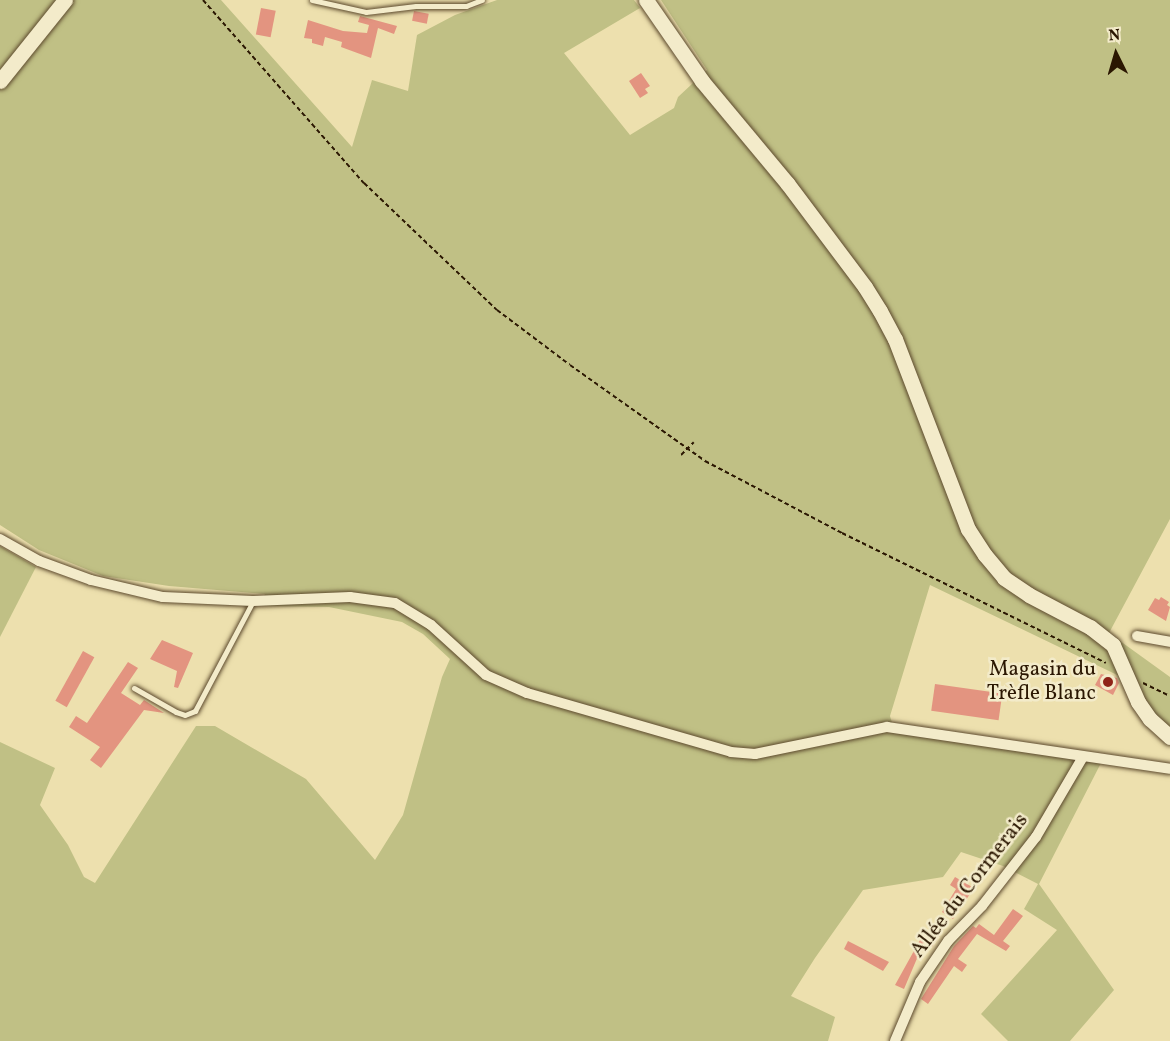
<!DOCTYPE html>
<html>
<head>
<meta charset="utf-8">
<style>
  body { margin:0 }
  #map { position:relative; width:1170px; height:1041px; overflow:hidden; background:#ede0ae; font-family:Vollkorn,serif }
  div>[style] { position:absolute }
  .green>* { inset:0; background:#c0c085 }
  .building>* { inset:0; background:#e39480; transform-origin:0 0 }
  .path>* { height:2px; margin-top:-1px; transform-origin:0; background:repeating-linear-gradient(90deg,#2b1702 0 4.5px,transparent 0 7.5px) }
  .roads { filter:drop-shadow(0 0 2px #5c492d) drop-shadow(0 0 2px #5c492d) }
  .lane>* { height:5px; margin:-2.5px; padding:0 2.5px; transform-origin:2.5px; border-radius:2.5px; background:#f3ebca }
  .street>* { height:10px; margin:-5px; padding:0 5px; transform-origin:5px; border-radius:5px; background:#f3ebca }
  .secondary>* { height:15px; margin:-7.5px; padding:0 7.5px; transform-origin:7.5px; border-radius:7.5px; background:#f3ebca }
  .dots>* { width:16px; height:16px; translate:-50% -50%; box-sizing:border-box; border:3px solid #f3ebca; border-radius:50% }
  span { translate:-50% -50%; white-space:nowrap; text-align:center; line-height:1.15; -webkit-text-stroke:5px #f3ebca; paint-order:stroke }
  .poi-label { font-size:21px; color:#2b1702 }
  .right { translate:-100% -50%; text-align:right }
  .street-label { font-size:21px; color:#2b1702 }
  .north { position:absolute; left:1086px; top:24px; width:60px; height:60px; -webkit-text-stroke:4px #f3ebca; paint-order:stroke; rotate:355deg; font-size:16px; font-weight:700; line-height:24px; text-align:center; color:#2b1702 }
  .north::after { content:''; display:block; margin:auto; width:21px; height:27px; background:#2b1702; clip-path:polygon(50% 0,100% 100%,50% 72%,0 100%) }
</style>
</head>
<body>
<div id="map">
  <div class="green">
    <div style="clip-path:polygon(0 0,221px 0,352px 147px,372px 80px,408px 91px,417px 35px,455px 15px,497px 0,634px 0,640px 8px,564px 53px,630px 135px,674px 108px,678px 97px,707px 70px,661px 0,1170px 0,1170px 519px,1109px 633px,1170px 677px,1170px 729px,1155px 716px,1138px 685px,930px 585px,890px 716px,895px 733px,1101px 763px,1039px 884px,1114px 990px,1070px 1041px,1008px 1041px,981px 1014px,1057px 930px,1024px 909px,1038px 884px,1003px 866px,961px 852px,943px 877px,863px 890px,815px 958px,791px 996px,835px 1017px,828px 1041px,0 1041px,0 742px,55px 768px,40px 805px,68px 845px,84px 877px,95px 883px,196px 726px,215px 726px,306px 779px,375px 860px,403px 815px,442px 677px,450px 659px,423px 634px,402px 622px,329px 607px,260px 606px,265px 594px,169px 586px,103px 576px,39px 550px,0 525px)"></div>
    <div style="clip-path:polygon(0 546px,36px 567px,0 637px)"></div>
  </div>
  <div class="building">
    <div style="left:261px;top:8px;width:15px;height:27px;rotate:11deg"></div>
    <div style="left:414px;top:11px;width:15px;height:10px;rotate:11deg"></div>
    <div style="clip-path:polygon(360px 16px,397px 26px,394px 34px,378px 28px,371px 58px,341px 47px,342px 42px,325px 37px,323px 46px,312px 43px,312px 39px,304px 38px,308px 20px,343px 31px,367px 33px,369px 25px,358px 22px)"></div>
    <div style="clip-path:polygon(641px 73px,650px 86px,645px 89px,648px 93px,640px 98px,629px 81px)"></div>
    <div style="clip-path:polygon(1161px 597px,1169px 602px,1167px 605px,1170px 607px,1166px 621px,1148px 610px,1155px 598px,1159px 600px)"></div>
    <div style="clip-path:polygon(162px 640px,193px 653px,178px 688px,174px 687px,177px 671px,150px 659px)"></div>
    <div style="left:83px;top:651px;width:13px;height:57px;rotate:29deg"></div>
    <div style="clip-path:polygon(128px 662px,138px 668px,121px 693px,140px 705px,144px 700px,164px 713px,144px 710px,101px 768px,90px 760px,100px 747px,69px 727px,76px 716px,87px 723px)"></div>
    <div style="clip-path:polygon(1101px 674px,1117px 678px,1119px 683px,1113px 695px,1095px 685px)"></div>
    <div style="left:935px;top:684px;width:68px;height:27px;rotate:8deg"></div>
    <div style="clip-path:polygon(955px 877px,974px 888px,953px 919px,942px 912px,956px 889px,950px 885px)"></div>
    <div style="clip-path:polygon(1013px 909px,1023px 916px,1003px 941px,1010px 946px,1006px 951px,977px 934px,958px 959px,967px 965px,962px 972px,954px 966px,928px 1004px,921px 999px,954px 946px,973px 926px,976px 928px,979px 924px,994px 935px)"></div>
    <div style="clip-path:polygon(933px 927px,942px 932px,932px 947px,924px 942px,904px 989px,895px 985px,920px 940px,923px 941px)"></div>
    <div style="clip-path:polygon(848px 941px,889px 962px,883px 971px,844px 949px)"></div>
  </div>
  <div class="path">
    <div style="left:203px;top:0;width:244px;rotate:48.7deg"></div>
    <div style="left:364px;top:183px;width:184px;rotate:43.7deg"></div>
    <div style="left:497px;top:310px;width:91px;rotate:37deg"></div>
    <div style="left:570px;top:365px;width:166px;rotate:35.4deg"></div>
    <div style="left:705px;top:461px;width:155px;rotate:27.7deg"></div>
    <div style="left:842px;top:533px;width:294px;rotate:26.2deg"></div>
    <div style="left:681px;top:455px;width:18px;rotate:-45deg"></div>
    <div style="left:1143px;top:683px;width:30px;rotate:26deg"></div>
  </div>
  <div class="roads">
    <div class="lane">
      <div style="left:312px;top:0;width:55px;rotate:12.5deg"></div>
      <div style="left:366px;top:12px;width:50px;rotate:-6.8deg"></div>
      <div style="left:416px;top:6px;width:50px"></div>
      <div style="left:466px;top:6px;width:17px;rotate:-21deg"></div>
      <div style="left:134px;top:688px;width:48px;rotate:29.7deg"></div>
      <div style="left:176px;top:712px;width:9px;rotate:18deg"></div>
      <div style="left:185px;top:715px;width:11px;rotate:-22deg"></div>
      <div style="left:195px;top:711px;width:124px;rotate:-62.2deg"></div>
    </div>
    <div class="street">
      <div style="left:0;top:539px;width:45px;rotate:29.4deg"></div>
      <div style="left:39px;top:561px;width:55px;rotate:20.1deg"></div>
      <div style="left:91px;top:580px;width:74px;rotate:13.3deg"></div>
      <div style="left:163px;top:597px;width:90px;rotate:2.5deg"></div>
      <div style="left:253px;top:601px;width:97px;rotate:-2.4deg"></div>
      <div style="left:350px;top:597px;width:45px;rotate:7.6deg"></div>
      <div style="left:395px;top:603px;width:42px;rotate:31.4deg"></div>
      <div style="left:431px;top:625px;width:74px;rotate:42.3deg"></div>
      <div style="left:486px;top:675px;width:45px;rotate:23.7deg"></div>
      <div style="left:527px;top:693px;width:212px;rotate:16.1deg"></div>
      <div style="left:731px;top:752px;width:24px;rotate:5deg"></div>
      <div style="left:755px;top:754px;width:135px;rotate:-11.6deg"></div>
      <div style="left:887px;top:727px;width:286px;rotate:8.4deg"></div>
      <div style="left:1137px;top:636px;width:34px;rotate:10deg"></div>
      <div style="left:895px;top:1041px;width:64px;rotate:-67deg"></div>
      <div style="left:920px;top:982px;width:50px;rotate:-55.7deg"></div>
      <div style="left:948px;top:941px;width:49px;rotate:-45.8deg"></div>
      <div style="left:982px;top:906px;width:88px;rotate:-52deg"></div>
      <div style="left:1036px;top:837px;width:93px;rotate:-59.6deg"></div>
    </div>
    <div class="secondary">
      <div style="left:646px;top:0;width:98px;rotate:55.3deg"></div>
      <div style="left:702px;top:81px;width:133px;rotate:50.2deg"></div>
      <div style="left:787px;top:183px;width:130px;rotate:53.1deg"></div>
      <div style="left:865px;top:287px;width:28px;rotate:58deg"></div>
      <div style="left:880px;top:311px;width:32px;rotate:62deg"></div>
      <div style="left:895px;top:339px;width:204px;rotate:69deg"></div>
      <div style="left:968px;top:529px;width:31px;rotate:57deg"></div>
      <div style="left:985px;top:555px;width:30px;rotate:50deg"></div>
      <div style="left:1004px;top:578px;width:30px;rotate:34deg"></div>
      <div style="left:1029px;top:595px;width:69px;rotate:27.7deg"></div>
      <div style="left:1090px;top:627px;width:29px;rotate:38deg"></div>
      <div style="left:1113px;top:645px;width:62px;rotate:66.3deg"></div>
      <div style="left:1138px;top:702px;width:21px;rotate:55deg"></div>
      <div style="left:1150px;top:719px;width:27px;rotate:42deg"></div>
      <div style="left:0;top:81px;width:104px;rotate:-51.3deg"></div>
    </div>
  </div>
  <div class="dots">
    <div style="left:1108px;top:682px;background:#8f2418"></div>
  </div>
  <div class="poi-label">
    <span class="right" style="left:1096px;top:682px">Magasin du<br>Trèfle Blanc</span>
  </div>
  <div class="street-label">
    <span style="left:970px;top:886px;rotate:-52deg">Allée du Cormerais</span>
  </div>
  <div class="north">N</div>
</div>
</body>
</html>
